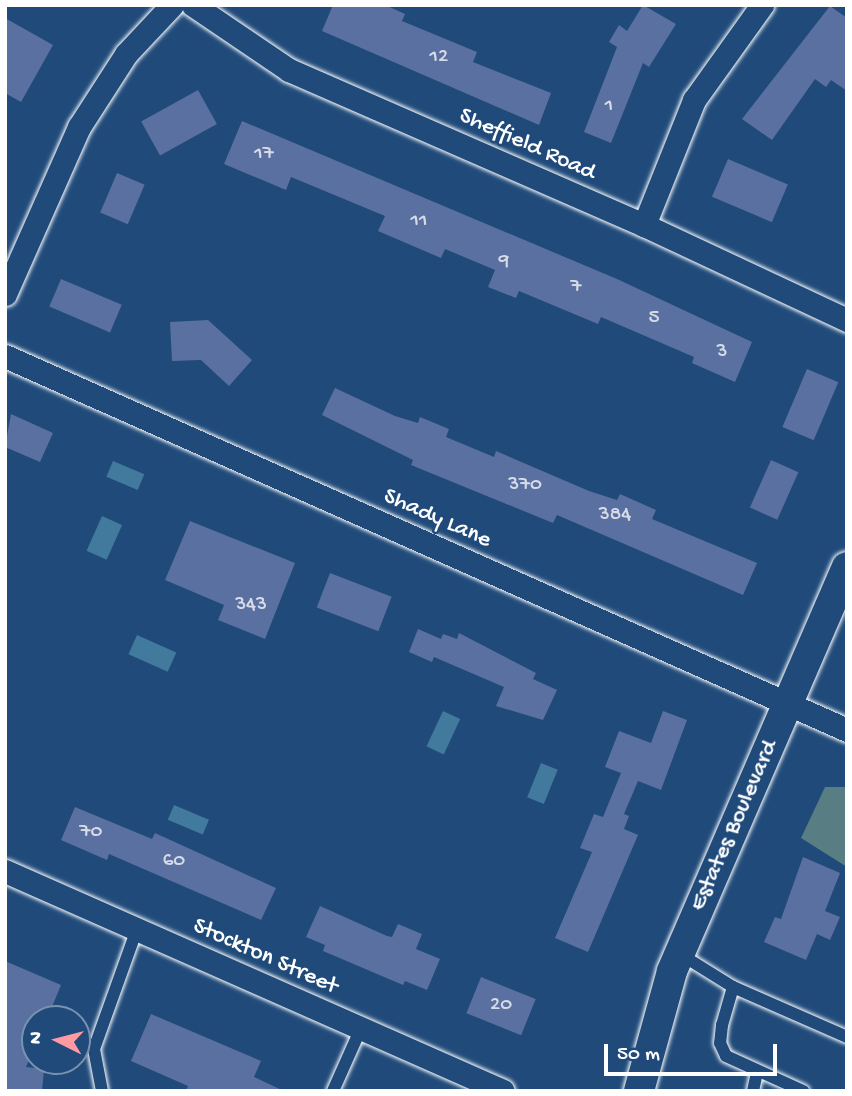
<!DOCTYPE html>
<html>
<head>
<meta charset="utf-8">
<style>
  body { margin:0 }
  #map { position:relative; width:852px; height:1096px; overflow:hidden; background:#1f4a7a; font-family:"Gochi Hand",sans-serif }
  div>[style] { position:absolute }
  .green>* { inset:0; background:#587d83 }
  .water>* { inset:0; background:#427a9e; transform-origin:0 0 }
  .building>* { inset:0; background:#5a70a0; transform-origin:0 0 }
  .roads { filter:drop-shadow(0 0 2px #fff) drop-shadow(0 0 2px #fff) }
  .service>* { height:12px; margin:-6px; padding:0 6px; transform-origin:6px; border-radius:6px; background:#1f4a7a }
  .minor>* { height:23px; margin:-11.5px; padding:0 11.5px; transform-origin:11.5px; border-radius:11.5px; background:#1f4a7a }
  .tertiary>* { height:30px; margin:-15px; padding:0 15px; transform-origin:15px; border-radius:15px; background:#1f4a7a }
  span { translate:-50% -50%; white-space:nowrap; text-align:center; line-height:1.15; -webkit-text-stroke:5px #1f4a7a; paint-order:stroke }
  .number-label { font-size:21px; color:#d6dbe7 }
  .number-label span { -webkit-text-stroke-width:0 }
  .street-label { font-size:24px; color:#fff }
  .frame { position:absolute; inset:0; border:7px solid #fff; pointer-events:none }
  .north { position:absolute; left:21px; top:1005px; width:70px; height:70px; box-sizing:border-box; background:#1f4a7a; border:2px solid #7992af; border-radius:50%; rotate:276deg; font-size:19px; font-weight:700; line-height:28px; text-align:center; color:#fff }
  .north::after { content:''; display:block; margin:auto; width:24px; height:32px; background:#ff9aa2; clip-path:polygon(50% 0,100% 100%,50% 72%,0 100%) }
  .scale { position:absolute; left:604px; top:1044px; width:173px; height:32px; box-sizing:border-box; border:4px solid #fff; border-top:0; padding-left:9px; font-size:21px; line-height:24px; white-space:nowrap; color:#fff; -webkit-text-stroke:5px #1f4a7a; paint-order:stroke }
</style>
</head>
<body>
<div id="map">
  <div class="green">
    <div style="clip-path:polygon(825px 787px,847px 787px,847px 867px,801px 838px)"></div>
  </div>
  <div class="water">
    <div style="left:113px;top:461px;width:34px;height:17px;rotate:23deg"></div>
    <div style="left:102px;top:516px;width:22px;height:38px;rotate:24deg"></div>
    <div style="left:137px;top:635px;width:43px;height:21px;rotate:24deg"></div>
    <div style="left:443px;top:711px;width:19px;height:39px;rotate:25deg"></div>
    <div style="left:541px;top:763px;width:18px;height:37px;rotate:22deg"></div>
    <div style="left:174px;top:805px;width:38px;height:16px;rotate:23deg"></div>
  </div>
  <div class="building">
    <div style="clip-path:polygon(333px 5px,385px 5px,405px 14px,402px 21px,477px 52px,473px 62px,551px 93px,539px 125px,322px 31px)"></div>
    <div style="clip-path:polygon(643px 5px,676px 24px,649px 67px,643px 63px,611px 143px,584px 132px,617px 47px,609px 42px,619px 25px,627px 31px)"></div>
    <div style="clip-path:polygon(830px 6px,847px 18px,847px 91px,831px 80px,826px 87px,815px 79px,772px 140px,742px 119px)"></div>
    <div style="clip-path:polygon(5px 18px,53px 45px,21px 102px,5px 93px)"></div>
    <div style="left:198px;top:90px;width:39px;height:65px;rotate:61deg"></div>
    <div style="clip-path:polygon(242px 121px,617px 279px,752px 342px,735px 382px,692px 363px,694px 357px,601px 317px,598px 324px,519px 291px,516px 298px,488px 287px,495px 270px,445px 249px,441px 258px,378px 231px,385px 216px,291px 177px,286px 190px,224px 164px)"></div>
    <div style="left:728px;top:159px;width:65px;height:41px;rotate:23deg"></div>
    <div style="left:117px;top:173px;width:30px;height:43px;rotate:23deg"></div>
    <div style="left:61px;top:279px;width:66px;height:30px;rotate:23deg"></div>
    <div style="clip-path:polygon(208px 320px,252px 360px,229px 386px,201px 360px,172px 361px,170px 322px)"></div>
    <div style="left:807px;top:369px;width:34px;height:63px;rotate:23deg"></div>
    <div style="clip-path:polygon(335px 388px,395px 416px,418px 423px,420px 417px,449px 429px,446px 437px,494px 457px,496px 451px,589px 491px,617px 500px,620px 494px,656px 510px,652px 519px,757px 563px,743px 595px,557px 515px,553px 523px,411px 465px,413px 460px,322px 415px)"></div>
    <div style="clip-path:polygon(11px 414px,53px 433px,40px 462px,5px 447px)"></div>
    <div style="left:771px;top:460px;width:30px;height:52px;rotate:24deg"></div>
    <div style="clip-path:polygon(190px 521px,295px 563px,265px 639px,218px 620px,224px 605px,165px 580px)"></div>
    <div style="left:330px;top:573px;width:66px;height:37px;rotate:21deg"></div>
    <div style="clip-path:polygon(418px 629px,441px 639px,443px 634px,457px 639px,459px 633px,536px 673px,533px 679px,557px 690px,543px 720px,496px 706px,504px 687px,434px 657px,432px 662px,409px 652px)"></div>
    <div style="clip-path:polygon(663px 711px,687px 720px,661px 790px,638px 781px,624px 814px,629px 816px,624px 829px,638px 835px,588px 952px,555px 938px,592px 852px,580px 848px,594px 814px,603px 817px,621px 773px,605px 767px,619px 731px,651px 743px)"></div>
    <div style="clip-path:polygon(75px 807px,152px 839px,155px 833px,276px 888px,261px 920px,109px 854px,107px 860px,61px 840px)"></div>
    <div style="clip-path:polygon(803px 857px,840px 873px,825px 911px,840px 917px,830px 940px,817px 934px,806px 960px,764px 942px,775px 917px,781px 919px)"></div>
    <div style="clip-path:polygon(320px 906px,387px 936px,392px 937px,398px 924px,422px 934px,416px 949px,440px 959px,427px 990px,405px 981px,403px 985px,323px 951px,325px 945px,306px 937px)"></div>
    <div style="clip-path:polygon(5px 961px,61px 985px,47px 1019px,35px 1019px,35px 1046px,26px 1067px,44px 1069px,42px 1091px,5px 1091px)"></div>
    <div style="left:481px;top:977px;width:59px;height:39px;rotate:22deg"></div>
    <div style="clip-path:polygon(151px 1014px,261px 1061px,254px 1077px,284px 1091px,186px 1091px,188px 1086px,131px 1061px)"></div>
  </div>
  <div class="roads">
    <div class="service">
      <div style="left:680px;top:954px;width:62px;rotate:31.9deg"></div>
      <div style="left:733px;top:987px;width:124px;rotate:23.7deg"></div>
      <div style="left:733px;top:987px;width:40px;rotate:106deg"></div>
      <div style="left:722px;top:1025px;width:18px;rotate:96deg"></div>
      <div style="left:720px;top:1043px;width:14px;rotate:65deg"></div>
      <div style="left:726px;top:1056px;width:85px;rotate:24.4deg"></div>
      <div style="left:102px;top:1091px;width:43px;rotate:-100.8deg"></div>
      <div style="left:94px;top:1049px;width:127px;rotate:-70.3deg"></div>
      <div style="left:333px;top:1091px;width:69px;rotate:-66deg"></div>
      <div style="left:753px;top:1091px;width:19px;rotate:-78deg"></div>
    </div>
    <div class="minor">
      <div style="left:193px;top:5px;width:116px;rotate:34.1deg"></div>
      <div style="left:289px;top:70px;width:387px;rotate:23.6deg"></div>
      <div style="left:644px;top:225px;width:224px;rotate:25.1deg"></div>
      <div style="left:644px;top:225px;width:135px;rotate:-68.2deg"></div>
      <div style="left:694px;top:100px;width:117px;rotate:-54.4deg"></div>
      <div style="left:5px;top:294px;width:183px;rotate:-66.1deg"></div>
      <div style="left:79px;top:127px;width:87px;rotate:-57.2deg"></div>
      <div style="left:126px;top:54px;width:67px;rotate:-46.8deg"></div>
      <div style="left:5px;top:356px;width:921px;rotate:23.95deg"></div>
      <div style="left:5px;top:871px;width:544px;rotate:23.83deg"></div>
    </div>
    <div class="tertiary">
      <div style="left:639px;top:1091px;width:124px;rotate:-74.6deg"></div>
      <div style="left:672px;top:971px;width:440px;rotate:-66.6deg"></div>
    </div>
  </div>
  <div class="number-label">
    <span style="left:439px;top:58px">12</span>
    <span style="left:609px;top:107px">1</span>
    <span style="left:264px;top:155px">17</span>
    <span style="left:419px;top:222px">11</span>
    <span style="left:504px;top:263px">9</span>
    <span style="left:576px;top:288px">7</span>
    <span style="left:654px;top:319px">5</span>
    <span style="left:722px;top:353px">3</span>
    <span style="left:525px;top:486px">370</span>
    <span style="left:615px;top:516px">384</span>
    <span style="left:251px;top:606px">343</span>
    <span style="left:91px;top:833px">70</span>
    <span style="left:174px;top:862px">60</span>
    <span style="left:501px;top:1006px">20</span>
  </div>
  <div class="street-label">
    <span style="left:527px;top:145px;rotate:24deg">Sheffield Road</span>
    <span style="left:437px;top:519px;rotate:24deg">Shady Lane</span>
    <span style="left:735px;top:826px;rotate:-66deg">Estates Boulevard</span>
    <span style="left:265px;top:957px;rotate:24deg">Stockton Street</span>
  </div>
  <div class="frame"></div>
  <div class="north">N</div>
  <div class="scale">50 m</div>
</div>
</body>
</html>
